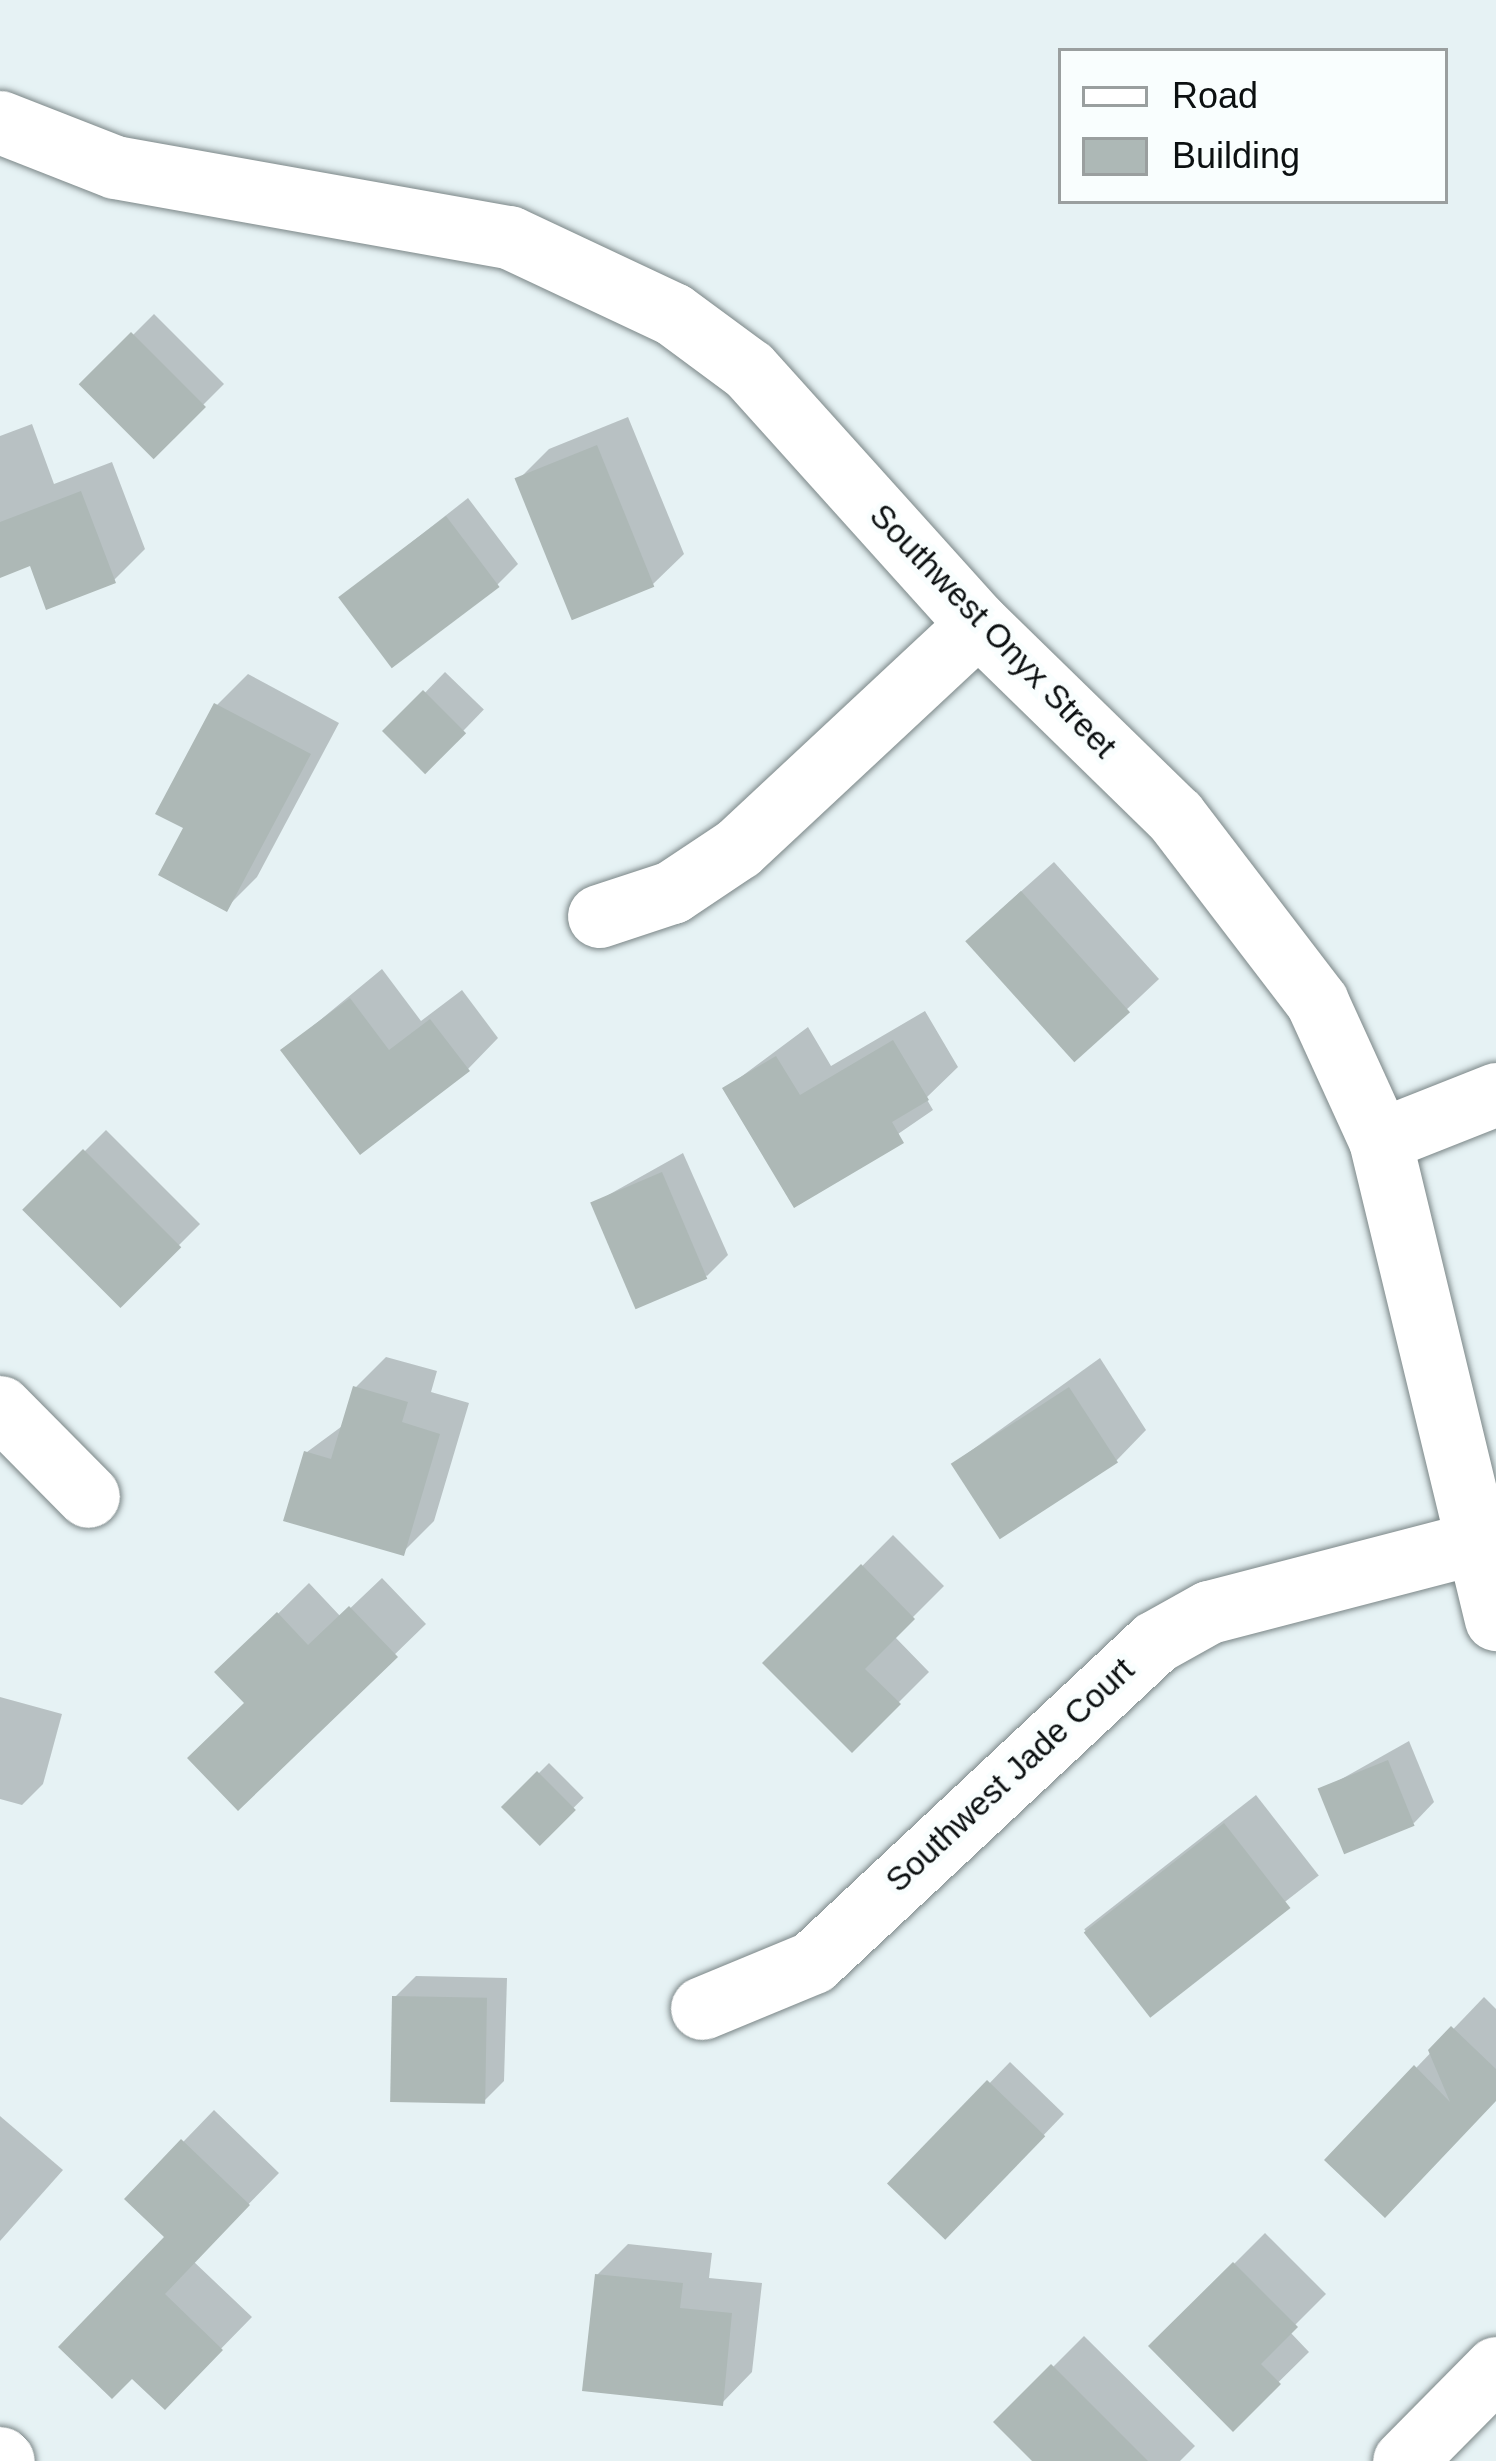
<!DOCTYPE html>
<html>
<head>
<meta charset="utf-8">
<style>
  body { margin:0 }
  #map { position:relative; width:1496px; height:2461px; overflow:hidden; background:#e6f2f4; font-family:Arial,sans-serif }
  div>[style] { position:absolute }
  .shadow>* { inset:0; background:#0003; transform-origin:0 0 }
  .building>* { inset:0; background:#adb8b6; transform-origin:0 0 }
  .roads { filter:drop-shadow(0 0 3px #7b8687) drop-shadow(0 0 3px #7b8687) }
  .minor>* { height:63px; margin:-31.5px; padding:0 31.5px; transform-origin:31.5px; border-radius:31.5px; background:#fff }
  span { translate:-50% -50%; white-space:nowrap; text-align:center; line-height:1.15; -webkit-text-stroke:10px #f9fefe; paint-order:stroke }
  .street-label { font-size:33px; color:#0c1011 }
  .legend { position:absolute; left:1058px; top:48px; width:390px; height:156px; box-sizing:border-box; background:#f9fefe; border:3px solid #9a9f9f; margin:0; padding:15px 21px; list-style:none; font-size:36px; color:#0c1011 }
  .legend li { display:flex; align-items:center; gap:24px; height:60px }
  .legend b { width:60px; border:3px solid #9a9f9f }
</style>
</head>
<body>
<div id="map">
  <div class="shadow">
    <div style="left:154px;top:314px;width:99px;height:100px;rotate:45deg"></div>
    <div style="clip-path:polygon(628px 417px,684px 554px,653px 584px,518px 480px,549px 449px)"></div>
    <div style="clip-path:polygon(32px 424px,54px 484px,112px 462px,145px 549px,114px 580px,32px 563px,0 575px,0 436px)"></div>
    <div style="clip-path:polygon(468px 498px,518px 564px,497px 585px,342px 597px)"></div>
    <div style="left:445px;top:672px;width:54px;height:83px;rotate:44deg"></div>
    <div style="clip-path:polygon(248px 674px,339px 723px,257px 877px,226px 908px,187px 827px,217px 705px)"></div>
    <div style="clip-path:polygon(1054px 862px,1159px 979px,1075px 1058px,999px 911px)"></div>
    <div style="clip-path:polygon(382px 969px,421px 1021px,462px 990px,498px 1038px,468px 1069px,284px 1050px)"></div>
    <div style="clip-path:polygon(925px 1011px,958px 1067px,926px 1098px,933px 1110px,796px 1204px,726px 1088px,808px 1027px,831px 1066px)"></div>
    <div style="left:106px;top:1130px;width:133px;height:113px;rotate:45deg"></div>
    <div style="clip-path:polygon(683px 1153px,728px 1255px,707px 1276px,594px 1203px)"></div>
    <div style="clip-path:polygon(386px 1357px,437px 1371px,431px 1392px,469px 1403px,434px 1521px,403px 1552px,307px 1452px,345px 1424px,355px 1388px)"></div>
    <div style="clip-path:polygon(1100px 1358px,1146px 1430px,1116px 1461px,954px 1463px)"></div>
    <div style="clip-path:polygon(893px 1535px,944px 1586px,894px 1636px,929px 1672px,852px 1749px,766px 1663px)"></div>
    <div style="clip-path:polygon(382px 1578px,426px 1624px,238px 1807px,248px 1703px,219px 1672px,309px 1583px,341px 1617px)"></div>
    <div style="clip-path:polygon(0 1697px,62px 1714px,43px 1784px,22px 1805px,0 1799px)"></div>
    <div style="clip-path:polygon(1409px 1741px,1434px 1802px,1414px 1823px,1322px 1790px)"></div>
    <div style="left:549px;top:1763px;width:49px;height:62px;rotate:45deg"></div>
    <div style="left:1256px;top:1795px;width:102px;height:218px;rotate:52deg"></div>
    <div style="clip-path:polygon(416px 1976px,507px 1978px,504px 2081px,483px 2102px,395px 1997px)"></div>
    <div style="clip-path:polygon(1484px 1997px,1496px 2009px,1496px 2099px,1328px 2160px)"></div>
    <div style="left:1010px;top:2062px;width:75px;height:169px;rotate:44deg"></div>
    <div style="clip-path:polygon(214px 2110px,279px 2173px,193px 2261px,252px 2317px,165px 2406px,132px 2375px,168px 2237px,128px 2199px)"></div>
    <div style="clip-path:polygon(0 2116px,63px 2170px,0 2241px)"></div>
    <div style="clip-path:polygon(1265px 2233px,1326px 2294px,1289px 2331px,1309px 2352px,1233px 2427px,1152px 2346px)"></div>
    <div style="clip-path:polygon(628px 2244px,712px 2253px,709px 2278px,762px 2283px,752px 2372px,722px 2403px,597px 2275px)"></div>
    <div style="clip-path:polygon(1084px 2336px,1195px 2446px,1180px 2461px,1036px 2461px,998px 2422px)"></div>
  </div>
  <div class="building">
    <div style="left:131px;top:332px;width:106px;height:74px;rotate:45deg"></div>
    <div style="left:597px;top:445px;width:153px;height:89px;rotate:68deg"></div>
    <div style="clip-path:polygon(81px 491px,116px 583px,46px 610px,30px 566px,0 578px,0 522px)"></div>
    <div style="left:446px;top:516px;width:89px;height:135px;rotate:53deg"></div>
    <div style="left:423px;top:690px;width:61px;height:58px;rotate:45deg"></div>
    <div style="clip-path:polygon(214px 703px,311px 754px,227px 912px,158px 875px,183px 828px,155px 814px)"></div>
    <div style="left:1021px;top:891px;width:163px;height:75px;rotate:48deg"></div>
    <div style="clip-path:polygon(350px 998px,389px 1050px,430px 1019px,470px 1071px,360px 1155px,280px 1050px)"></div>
    <div style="clip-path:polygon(893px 1040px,929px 1100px,892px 1122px,904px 1143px,794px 1208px,722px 1088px,776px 1056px,800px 1095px)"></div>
    <div style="left:83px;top:1149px;width:139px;height:86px;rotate:45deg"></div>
    <div style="left:662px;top:1172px;width:116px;height:78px;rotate:67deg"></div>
    <div style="clip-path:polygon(353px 1386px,408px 1402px,402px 1422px,440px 1434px,404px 1556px,283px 1521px,304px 1451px,331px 1459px)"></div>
    <div style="left:1069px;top:1387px;width:90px;height:141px;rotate:57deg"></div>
    <div style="clip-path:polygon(861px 1564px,915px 1619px,865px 1669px,901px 1704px,852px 1753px,762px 1663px)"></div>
    <div style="clip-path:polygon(349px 1606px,398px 1657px,238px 1811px,187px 1758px,244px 1703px,214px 1672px,277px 1612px,308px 1645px)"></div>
    <div style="left:1388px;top:1760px;width:71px;height:76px;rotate:68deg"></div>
    <div style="left:537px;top:1771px;width:55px;height:51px;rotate:45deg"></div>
    <div style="left:1224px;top:1823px;width:108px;height:178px;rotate:52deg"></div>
    <div style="left:392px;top:1996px;width:95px;height:106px;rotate:1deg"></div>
    <div style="clip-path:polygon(1451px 2026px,1496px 2069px,1496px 2101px,1385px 2218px,1324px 2160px,1414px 2065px,1450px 2102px,1428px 2050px)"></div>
    <div style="left:987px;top:2080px;width:81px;height:144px;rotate:44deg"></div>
    <div style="clip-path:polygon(181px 2139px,250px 2205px,165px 2294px,223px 2350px,165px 2410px,132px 2379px,112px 2399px,58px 2347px,164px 2237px,124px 2199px)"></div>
    <div style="clip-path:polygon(1233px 2262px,1298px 2327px,1261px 2364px,1281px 2384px,1233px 2432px,1148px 2346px)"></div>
    <div style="clip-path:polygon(595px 2274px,683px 2283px,680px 2308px,732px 2313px,723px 2406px,582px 2391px)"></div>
    <div style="clip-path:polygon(1051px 2364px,1148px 2461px,1032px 2461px,993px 2422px)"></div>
  </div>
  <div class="roads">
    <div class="minor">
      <div style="left:0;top:122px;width:123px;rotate:21.4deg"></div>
      <div style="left:115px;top:167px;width:400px;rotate:10.1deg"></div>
      <div style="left:509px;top:237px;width:181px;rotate:25.2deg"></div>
      <div style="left:673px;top:314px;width:94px;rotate:36.4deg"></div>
      <div style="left:749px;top:370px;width:342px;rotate:48deg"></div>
      <div style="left:978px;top:624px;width:275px;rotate:44.3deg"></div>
      <div style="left:1175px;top:816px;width:234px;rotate:52.6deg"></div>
      <div style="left:1317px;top:1002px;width:152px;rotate:65.5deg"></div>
      <div style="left:1380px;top:1140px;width:493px;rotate:76.4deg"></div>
      <div style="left:599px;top:916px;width:77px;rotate:-18.2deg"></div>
      <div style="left:672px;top:892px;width:79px;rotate:-33.7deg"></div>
      <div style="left:738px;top:848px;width:328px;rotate:-43deg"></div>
      <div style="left:1380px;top:1140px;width:125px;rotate:-21.6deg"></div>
      <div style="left:0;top:1407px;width:125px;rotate:45.3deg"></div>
      <div style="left:702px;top:2008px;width:120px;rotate:-22.5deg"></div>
      <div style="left:813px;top:1962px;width:468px;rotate:-43.1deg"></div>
      <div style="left:1155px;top:1642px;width:62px;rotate:-29.1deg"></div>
      <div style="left:1209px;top:1612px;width:277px;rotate:-14.6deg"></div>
      <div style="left:0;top:2458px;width:4px;rotate:45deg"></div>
      <div style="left:1404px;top:2461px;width:131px;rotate:-45.3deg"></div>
    </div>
  </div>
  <div class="street-label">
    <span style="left:993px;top:631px;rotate:46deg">Southwest Onyx Street</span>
    <span style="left:1010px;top:1775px;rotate:-43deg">Southwest Jade Court</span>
  </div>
  <ul class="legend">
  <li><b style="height:15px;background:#fff"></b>Road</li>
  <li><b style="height:33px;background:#adb8b6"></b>Building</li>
  </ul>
</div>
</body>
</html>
